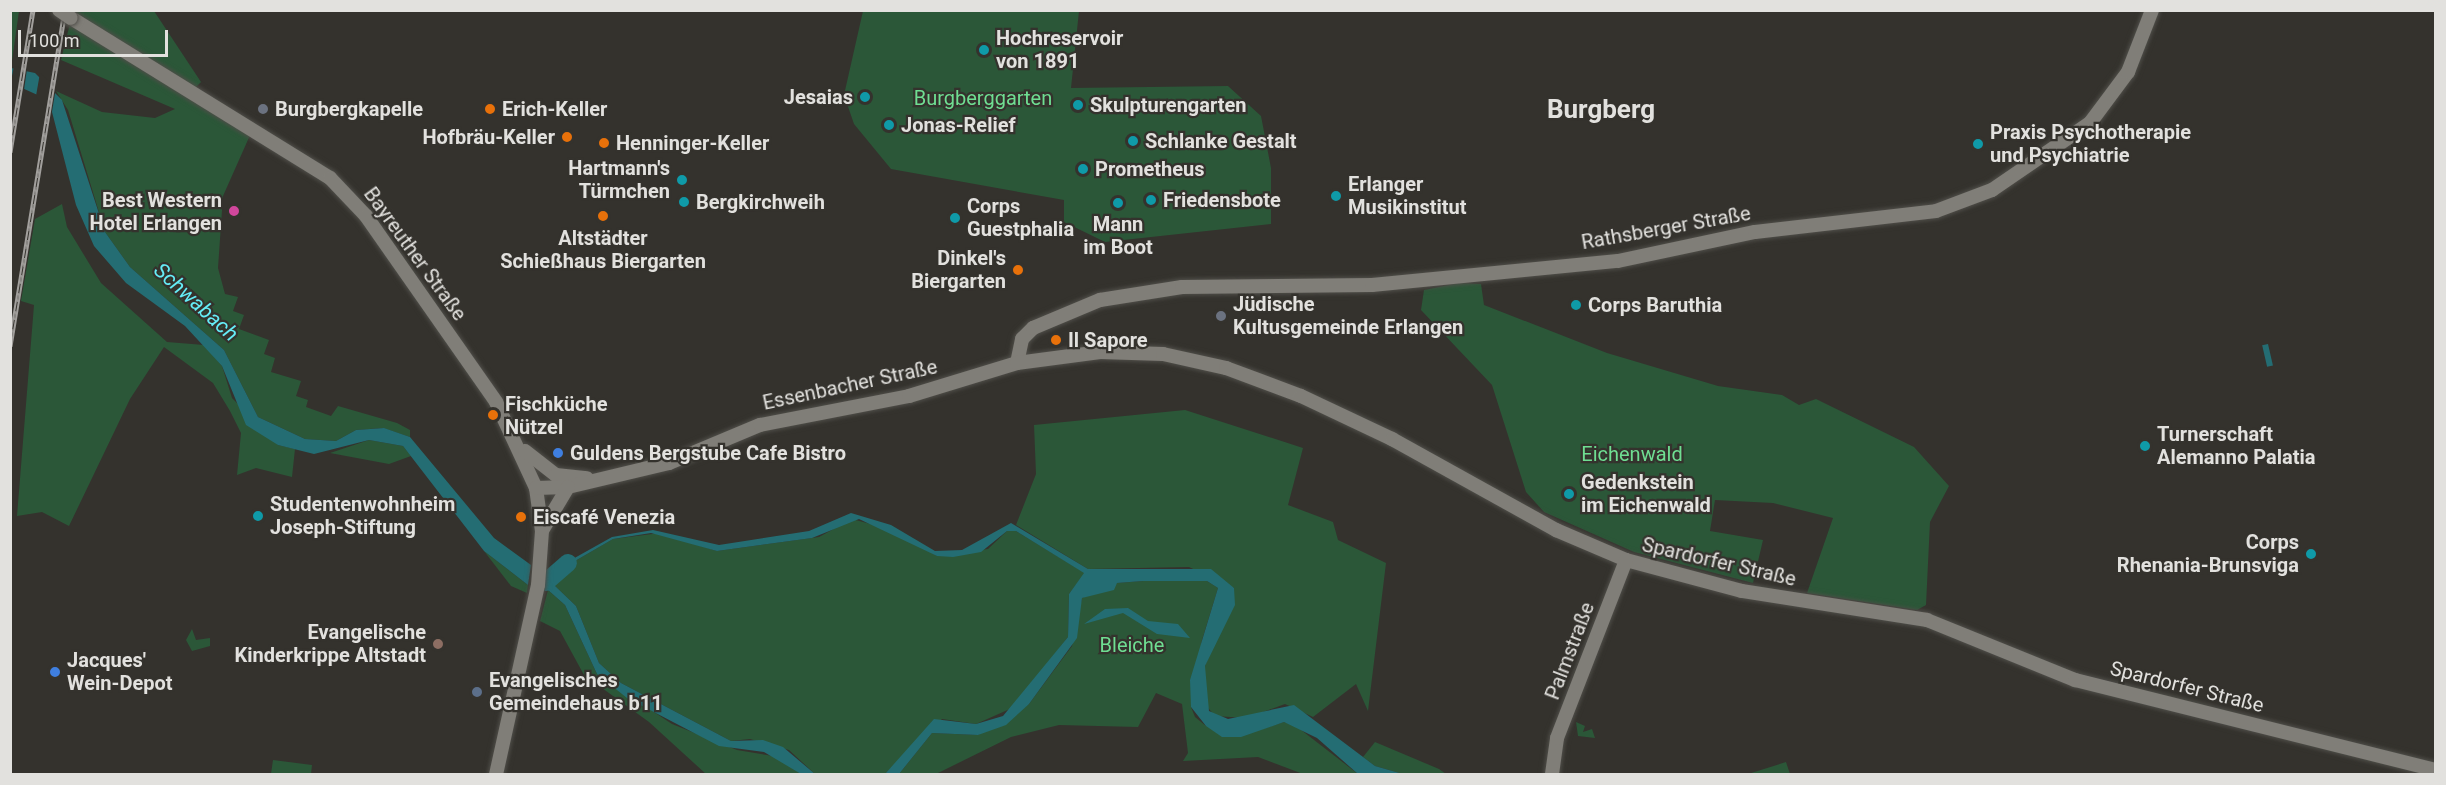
<!DOCTYPE html>
<html>
<head>
<meta charset="utf-8">
<style>
  body { margin:0 }
  #map { position:relative; width:2446px; height:785px; overflow:hidden; background:#34322d; font-family:Roboto,sans-serif }
  div>[style] { position:absolute }
  .green>* { inset:0; background:#2b5738 }
  .water>* { inset:0; background:#246d73; transform-origin:0 0 }
  .pier>* { inset:0; background:#34322d }
  .river>* { height:18px; margin:-9px; padding:0 9px; transform-origin:9px; border-radius:9px; background:#246d73 }
  .roads { filter:drop-shadow(0 0 2px #4f4e49) drop-shadow(0 0 2px #4f4e49) }
  .tertiary>* { height:14px; margin:-7px; padding:0 7px; transform-origin:7px; border-radius:7px; background:#807e78 }
  .rail>* { height:5px; margin-top:-2.5px; transform-origin:0; background:repeating-linear-gradient(90deg,#34322d 0 9px,#a2a09d 0 18px); box-sizing:border-box; border-block:2px solid #a2a09d }
  .bridges { filter:drop-shadow(0 0 2px #4f4e49) drop-shadow(0 0 2px #4f4e49) }
  .tertiary-bridge>* { height:14px; margin:-7px; padding:0 7px; transform-origin:7px; border-radius:7px; background:#807e78 }
  .dots>* { width:16px; height:16px; translate:-50% -50%; box-sizing:border-box; border:3px solid #34322d; border-radius:50% }
  span { translate:-50% -50%; white-space:nowrap; text-align:center; line-height:1.15; -webkit-text-stroke:4.5px #34322d; paint-order:stroke }
  .poi-label { font-size:20px; color:#e2e1de; font-weight:700 }
  .left { translate:0 -50%; text-align:left }
  .right { translate:-100% -50%; text-align:right }
  .park-label { font-size:20px; color:#6fde92 }
  .street-label { font-size:20px; color:#e2e1de }
  .water-label { font-size:21px; color:#65edf7; font-style:italic }
  .district-label { font-size:26px; color:#e2e1de; font-weight:700 }
  .frame { position:absolute; inset:0; border:12px solid #e2e1de; pointer-events:none }
  .scale { position:absolute; left:18px; top:30px; width:150px; height:27px; box-sizing:border-box; border:3px solid #e2e1de; border-top:0; padding-left:8px; font-size:18px; line-height:21px; white-space:nowrap; color:#e2e1de; -webkit-text-stroke:4px #34322d; paint-order:stroke }
</style>
</head>
<body>
<div id="map">
  <div class="green">
    <div style="clip-path:polygon(11px 10px,19px 11px,11px 68px,10px 11px)"></div>
    <div style="clip-path:polygon(73px 11px,154px 11px,201px 82px,189px 94px,251px 133px,223px 196px,218px 268px,225px 294px,238px 297px,233px 311px,244px 315px,239px 329px,269px 340px,264px 354px,275px 358px,271px 372px,301px 381px,296px 396px,308px 400px,306px 407px,331px 416px,338px 406px,397px 423px,410px 430px,410px 437px,383px 428px,356px 430px,336px 441px,305px 439px,258px 417px,224px 350px,130px 267px,105px 232px,68px 110px,56px 91px,102px 112px,155px 118px,175px 109px,61px 60px)"></div>
    <div style="clip-path:polygon(863px 11px,1079px 11px,1071px 88px,1228px 86px,1261px 116px,1271px 168px,1271px 224px,1105px 242px,1064px 222px,1064px 200px,891px 169px,854px 124px,844px 95px)"></div>
    <div style="clip-path:polygon(62px 204px,67px 227px,101px 283px,167px 342px,204px 345px,222px 366px,232px 398px,278px 445px,295px 449px,292px 477px,256px 468px,237px 475px,241px 433px,230px 411px,213px 383px,164px 347px,130px 399px,69px 526px,42px 512px,17px 516px,34px 305px,21px 301px,35px 219px)"></div>
    <div style="clip-path:polygon(1459px 283px,1481px 284px,1484px 305px,1607px 353px,1718px 386px,1782px 395px,1799px 405px,1816px 399px,1914px 447px,1949px 486px,1930px 522px,1926px 605px,1917px 610px,1807px 593px,1833px 518px,1773px 503px,1715px 500px,1710px 531px,1763px 540px,1753px 583px,1634px 552px,1544px 512px,1526px 492px,1492px 385px,1421px 310px,1424px 290px)"></div>
    <div style="clip-path:polygon(1185px 410px,1303px 448px,1288px 505px,1333px 522px,1338px 540px,1386px 563px,1368px 711px,1356px 684px,1313px 717px,1285px 704px,1246px 718px,1215px 716px,1204px 703px,1205px 666px,1234px 588px,1189px 567px,1088px 569px,1016px 525px,1036px 474px,1034px 425px)"></div>
    <div style="clip-path:polygon(369px 440px,403px 446px,411px 456px,389px 464px,330px 453px)"></div>
    <div style="clip-path:polygon(852px 519px,889px 529px,937px 556px,988px 549px,1007px 531px,1016px 531px,1085px 573px,1069px 594px,1068px 637px,1012px 708px,976px 724px,942px 719px,885px 774px,815px 774px,789px 750px,750px 739px,731px 741px,621px 683px,599px 663px,576px 606px,552px 583px,575px 561px,613px 539px,660px 533px,717px 551px,819px 537px)"></div>
    <div style="clip-path:polygon(484px 551px,528px 585px,527px 593px,511px 586px)"></div>
    <div style="clip-path:polygon(1143px 581px,1207px 581px,1218px 588px,1202px 640px,1191px 707px,1195px 717px,1206px 726px,1259px 730px,1284px 722px,1296px 726px,1358px 774px,1303px 774px,1258px 757px,1183px 761px,1188px 753px,1182px 704px,1156px 693px,1138px 727px,1059px 725px,1011px 737px,936px 774px,899px 774px,932px 733px,978px 735px,1029px 704px,1072px 646px,1082px 598px,1117px 583px)"></div>
    <div style="clip-path:polygon(548px 590px,565px 605px,597px 674px,672px 724px,737px 750px,779px 757px,801px 774px,706px 774px,649px 722px,584px 675px,560px 631px,540px 621px)"></div>
    <div style="clip-path:polygon(192px 629px,196px 640px,210px 638px,210px 646px,192px 651px,186px 640px)"></div>
    <div style="clip-path:polygon(1576px 722px,1585px 726px,1583px 732px,1592px 729px,1595px 738px,1578px 736px)"></div>
    <div style="clip-path:polygon(1375px 742px,1439px 769px,1446px 774px,1403px 774px,1375px 766px,1363px 757px)"></div>
    <div style="clip-path:polygon(273px 760px,312px 765px,311px 774px,271px 774px)"></div>
    <div style="clip-path:polygon(1786px 762px,1790px 774px,1748px 774px)"></div>
  </div>
  <div class="water">
    <div style="clip-path:polygon(11px 68px,35px 73px,62px 100px,105px 232px,130px 267px,224px 350px,258px 417px,305px 439px,336px 441px,356px 430px,384px 428px,410px 437px,494px 538px,531px 565px,528px 585px,484px 551px,403px 446px,369px 440px,314px 454px,278px 445px,246px 425px,222px 366px,185px 326px,126px 283px,94px 246px,76px 205px,52px 112px,42px 97px,11px 83px)"></div>
    <div style="left:2268px;top:344px;width:22px;height:6px;rotate:77deg"></div>
    <div style="clip-path:polygon(851px 513px,891px 525px,935px 551px,962px 550px,1011px 523px,1088px 569px,1211px 569px,1234px 588px,1235px 605px,1205px 666px,1209px 711px,1228px 719px,1294px 705px,1375px 766px,1403px 774px,1358px 774px,1317px 738px,1284px 722px,1241px 737px,1222px 737px,1206px 726px,1191px 707px,1190px 680px,1218px 588px,1207px 581px,1143px 581px,1117px 583px,1114px 590px,1082px 598px,1077px 638px,1029px 704px,1006px 725px,978px 735px,932px 733px,899px 774px,885px 774px,934px 719px,976px 724px,1003px 716px,1068px 637px,1069px 594px,1084px 573px,1016px 531px,1007px 531px,981px 552px,953px 557px,937px 556px,859px 519px,812px 538px,717px 551px,651px 533px,613px 539px,575px 561px,552px 583px,576px 606px,599px 663px,621px 683px,731px 741px,763px 740px,783px 747px,815px 774px,801px 774px,764px 752px,719px 746px,627px 698px,597px 674px,565px 605px,548px 590px,550px 576px,562px 565px,612px 537px,653px 530px,719px 545px,809px 531px)"></div>
    <div style="clip-path:polygon(1128px 608px,1148px 621px,1178px 624px,1190px 638px,1157px 634px,1123px 613px,1084px 624px,1105px 609px)"></div>
  </div>
  <div class="pier">
    <div style="clip-path:polygon(14px 66px,27px 69px,24px 90px,10px 86px)"></div>
    <div style="clip-path:polygon(40px 73px,56px 87px,51px 118px,36px 96px)"></div>
  </div>
  <div class="river">
    <div style="left:546px;top:582px;width:29px;rotate:-41deg"></div>
  </div>
  <div class="roads">
    <div class="tertiary">
      <div style="left:71px;top:18px;width:304px;rotate:31.7deg"></div>
      <div style="left:330px;top:178px;width:52px;rotate:46.5deg"></div>
      <div style="left:366px;top:216px;width:227px;rotate:55deg"></div>
      <div style="left:496px;top:402px;width:95px;rotate:65.1deg"></div>
      <div style="left:536px;top:488px;width:43px;rotate:82.1deg"></div>
      <div style="left:542px;top:531px;width:54px;rotate:94.2deg"></div>
      <div style="left:538px;top:585px;width:194px;rotate:102.5deg"></div>
      <div style="left:1017px;top:363px;width:25px;rotate:-78deg"></div>
      <div style="left:1022px;top:339px;width:16px;rotate:-45deg"></div>
      <div style="left:1033px;top:328px;width:73px;rotate:-22.7deg"></div>
      <div style="left:1100px;top:300px;width:83px;rotate:-9deg"></div>
      <div style="left:1182px;top:287px;width:190px;rotate:-0.6deg"></div>
      <div style="left:1372px;top:285px;width:247px;rotate:-5.6deg"></div>
      <div style="left:1618px;top:261px;width:140px;rotate:-12deg"></div>
      <div style="left:1755px;top:232px;width:182px;rotate:-6.6deg"></div>
      <div style="left:1936px;top:211px;width:60px;rotate:-20.6deg"></div>
      <div style="left:1992px;top:190px;width:119px;rotate:-34.4deg"></div>
      <div style="left:2090px;top:123px;width:64px;rotate:-53.3deg"></div>
      <div style="left:2128px;top:72px;width:66px;rotate:-68.8deg"></div>
      <div style="left:525px;top:451px;width:39px;rotate:38deg"></div>
      <div style="left:556px;top:475px;width:31px;rotate:6deg"></div>
      <div style="left:536px;top:488px;width:32px;rotate:-2deg"></div>
      <div style="left:568px;top:487px;width:104px;rotate:-13.4deg"></div>
      <div style="left:669px;top:463px;width:99px;rotate:-22.7deg"></div>
      <div style="left:760px;top:425px;width:152px;rotate:-11deg"></div>
      <div style="left:909px;top:396px;width:113px;rotate:-17deg"></div>
      <div style="left:1017px;top:363px;width:84px;rotate:-7.5deg"></div>
      <div style="left:1100px;top:352px;width:63px;rotate:1.8deg"></div>
      <div style="left:1163px;top:354px;width:65px;rotate:12.5deg"></div>
      <div style="left:1226px;top:368px;width:80px;rotate:20.5deg"></div>
      <div style="left:1301px;top:396px;width:101px;rotate:25.3deg"></div>
      <div style="left:1392px;top:439px;width:188px;rotate:29deg"></div>
      <div style="left:1556px;top:530px;width:76px;rotate:23.2deg"></div>
      <div style="left:1626px;top:560px;width:120px;rotate:15deg"></div>
      <div style="left:1742px;top:591px;width:187px;rotate:8.9deg"></div>
      <div style="left:1927px;top:620px;width:160px;rotate:22.1deg"></div>
      <div style="left:2075px;top:680px;width:372px;rotate:14deg"></div>
      <div style="left:543px;top:529px;width:49px;rotate:-59.2deg"></div>
      <div style="left:1552px;top:774px;width:36px;rotate:-82deg"></div>
      <div style="left:1557px;top:738px;width:191px;rotate:-68.8deg"></div>
    </div>
  </div>
  <div class="rail">
    <div style="left:10px;top:152px;width:144px;rotate:-80.8deg"></div>
    <div style="left:10px;top:346px;width:340px;rotate:-80.7deg"></div>
  </div>
  <div class="bridges">
    <div class="tertiary-bridge">
      <div style="left:59px;top:10px;width:14px;rotate:34deg"></div>
    </div>
  </div>
  <div class="dots">
    <div style="left:984px;top:50px;background:#0f9aa8"></div>
    <div style="left:865px;top:97px;background:#0f9aa8"></div>
    <div style="left:1078px;top:105px;background:#0f9aa8"></div>
    <div style="left:263px;top:109px;background:#6b7280"></div>
    <div style="left:490px;top:109px;background:#e8710a"></div>
    <div style="left:889px;top:125px;background:#0f9aa8"></div>
    <div style="left:567px;top:137px;background:#e8710a"></div>
    <div style="left:1133px;top:141px;background:#0f9aa8"></div>
    <div style="left:604px;top:143px;background:#e8710a"></div>
    <div style="left:1978px;top:144px;background:#0f9aa8"></div>
    <div style="left:1083px;top:169px;background:#0f9aa8"></div>
    <div style="left:682px;top:180px;background:#0f9aa8"></div>
    <div style="left:1336px;top:196px;background:#0f9aa8"></div>
    <div style="left:1151px;top:200px;background:#0f9aa8"></div>
    <div style="left:684px;top:202px;background:#0f9aa8"></div>
    <div style="left:1118px;top:203px;background:#0f9aa8"></div>
    <div style="left:234px;top:211px;background:#d1479c"></div>
    <div style="left:603px;top:216px;background:#e8710a"></div>
    <div style="left:955px;top:218px;background:#0f9aa8"></div>
    <div style="left:1018px;top:270px;background:#e8710a"></div>
    <div style="left:1576px;top:305px;background:#0f9aa8"></div>
    <div style="left:1221px;top:316px;background:#6b7280"></div>
    <div style="left:1056px;top:340px;background:#e8710a"></div>
    <div style="left:493px;top:415px;background:#e8710a"></div>
    <div style="left:2145px;top:446px;background:#0f9aa8"></div>
    <div style="left:558px;top:453px;background:#3f7fe0"></div>
    <div style="left:1569px;top:494px;background:#0f9aa8"></div>
    <div style="left:258px;top:516px;background:#0f9aa8"></div>
    <div style="left:521px;top:517px;background:#e8710a"></div>
    <div style="left:2311px;top:554px;background:#0f9aa8"></div>
    <div style="left:438px;top:644px;background:#8d6e63"></div>
    <div style="left:55px;top:672px;background:#3f7fe0"></div>
    <div style="left:477px;top:692px;background:#5c6f8a"></div>
  </div>
  <div class="poi-label">
    <span class="left" style="left:996px;top:50px">Hochreservoir<br>von 1891</span>
    <span class="right" style="left:853px;top:97px">Jesaias</span>
    <span class="left" style="left:1090px;top:105px">Skulpturengarten</span>
    <span class="left" style="left:275px;top:109px">Burgbergkapelle</span>
    <span class="left" style="left:502px;top:109px">Erich-Keller</span>
    <span class="left" style="left:901px;top:125px">Jonas-Relief</span>
    <span class="left" style="left:1990px;top:144px">Praxis Psychotherapie<br>und Psychiatrie</span>
    <span class="right" style="left:555px;top:137px">Hofbräu-Keller</span>
    <span class="left" style="left:1145px;top:141px">Schlanke Gestalt</span>
    <span class="left" style="left:616px;top:143px">Henninger-Keller</span>
    <span class="right" style="left:670px;top:180px">Hartmann's<br>Türmchen</span>
    <span class="left" style="left:1095px;top:169px">Prometheus</span>
    <span class="left" style="left:1348px;top:196px">Erlanger<br>Musikinstitut</span>
    <span class="right" style="left:222px;top:212px">Best Western<br>Hotel Erlangen</span>
    <span class="left" style="left:1163px;top:200px">Friedensbote</span>
    <span class="left" style="left:696px;top:202px">Bergkirchweih</span>
    <span class="left" style="left:967px;top:218px">Corps<br>Guestphalia</span>
    <span style="left:1118px;top:236px">Mann<br>im Boot</span>
    <span style="left:603px;top:250px">Altstädter<br>Schießhaus Biergarten</span>
    <span class="right" style="left:1006px;top:270px">Dinkel's<br>Biergarten</span>
    <span class="left" style="left:1233px;top:316px">Jüdische<br>Kultusgemeinde Erlangen</span>
    <span class="left" style="left:1588px;top:305px">Corps Baruthia</span>
    <span class="left" style="left:1068px;top:340px">Il Sapore</span>
    <span class="left" style="left:505px;top:416px">Fischküche<br>Nützel</span>
    <span class="left" style="left:2157px;top:446px">Turnerschaft<br>Alemanno Palatia</span>
    <span class="left" style="left:570px;top:453px">Guldens Bergstube Cafe Bistro</span>
    <span class="left" style="left:1581px;top:494px">Gedenkstein<br>im Eichenwald</span>
    <span class="left" style="left:270px;top:516px">Studentenwohnheim<br>Joseph-Stiftung</span>
    <span class="left" style="left:533px;top:517px">Eiscafé Venezia</span>
    <span class="right" style="left:2299px;top:554px">Corps<br>Rhenania-Brunsviga</span>
    <span class="right" style="left:426px;top:644px">Evangelische<br>Kinderkrippe Altstadt</span>
    <span class="left" style="left:67px;top:672px">Jacques'<br>Wein-Depot</span>
    <span class="left" style="left:489px;top:692px">Evangelisches<br>Gemeindehaus b11</span>
  </div>
  <div class="park-label">
    <span style="left:983px;top:98px">Burgberggarten</span>
    <span style="left:1632px;top:454px">Eichenwald</span>
    <span style="left:1132px;top:645px">Bleiche</span>
  </div>
  <div class="street-label">
    <span style="left:1666px;top:228px;rotate:-10deg">Rathsberger Straße</span>
    <span style="left:415px;top:254px;rotate:54deg">Bayreuther Straße</span>
    <span style="left:850px;top:385px;rotate:-12deg">Essenbacher Straße</span>
    <span style="left:1719px;top:562px;rotate:13deg">Spardorfer Straße</span>
    <span style="left:1570px;top:651px;rotate:-69deg">Palmstraße</span>
    <span style="left:2187px;top:687px;rotate:14deg">Spardorfer Straße</span>
  </div>
  <div class="water-label">
    <span style="left:196px;top:302px;rotate:42deg">Schwabach</span>
  </div>
  <div class="district-label">
    <span style="left:1601px;top:110px">Burgberg</span>
  </div>
  <div class="frame"></div>
  <div class="scale">100 m</div>
</div>
</body>
</html>
